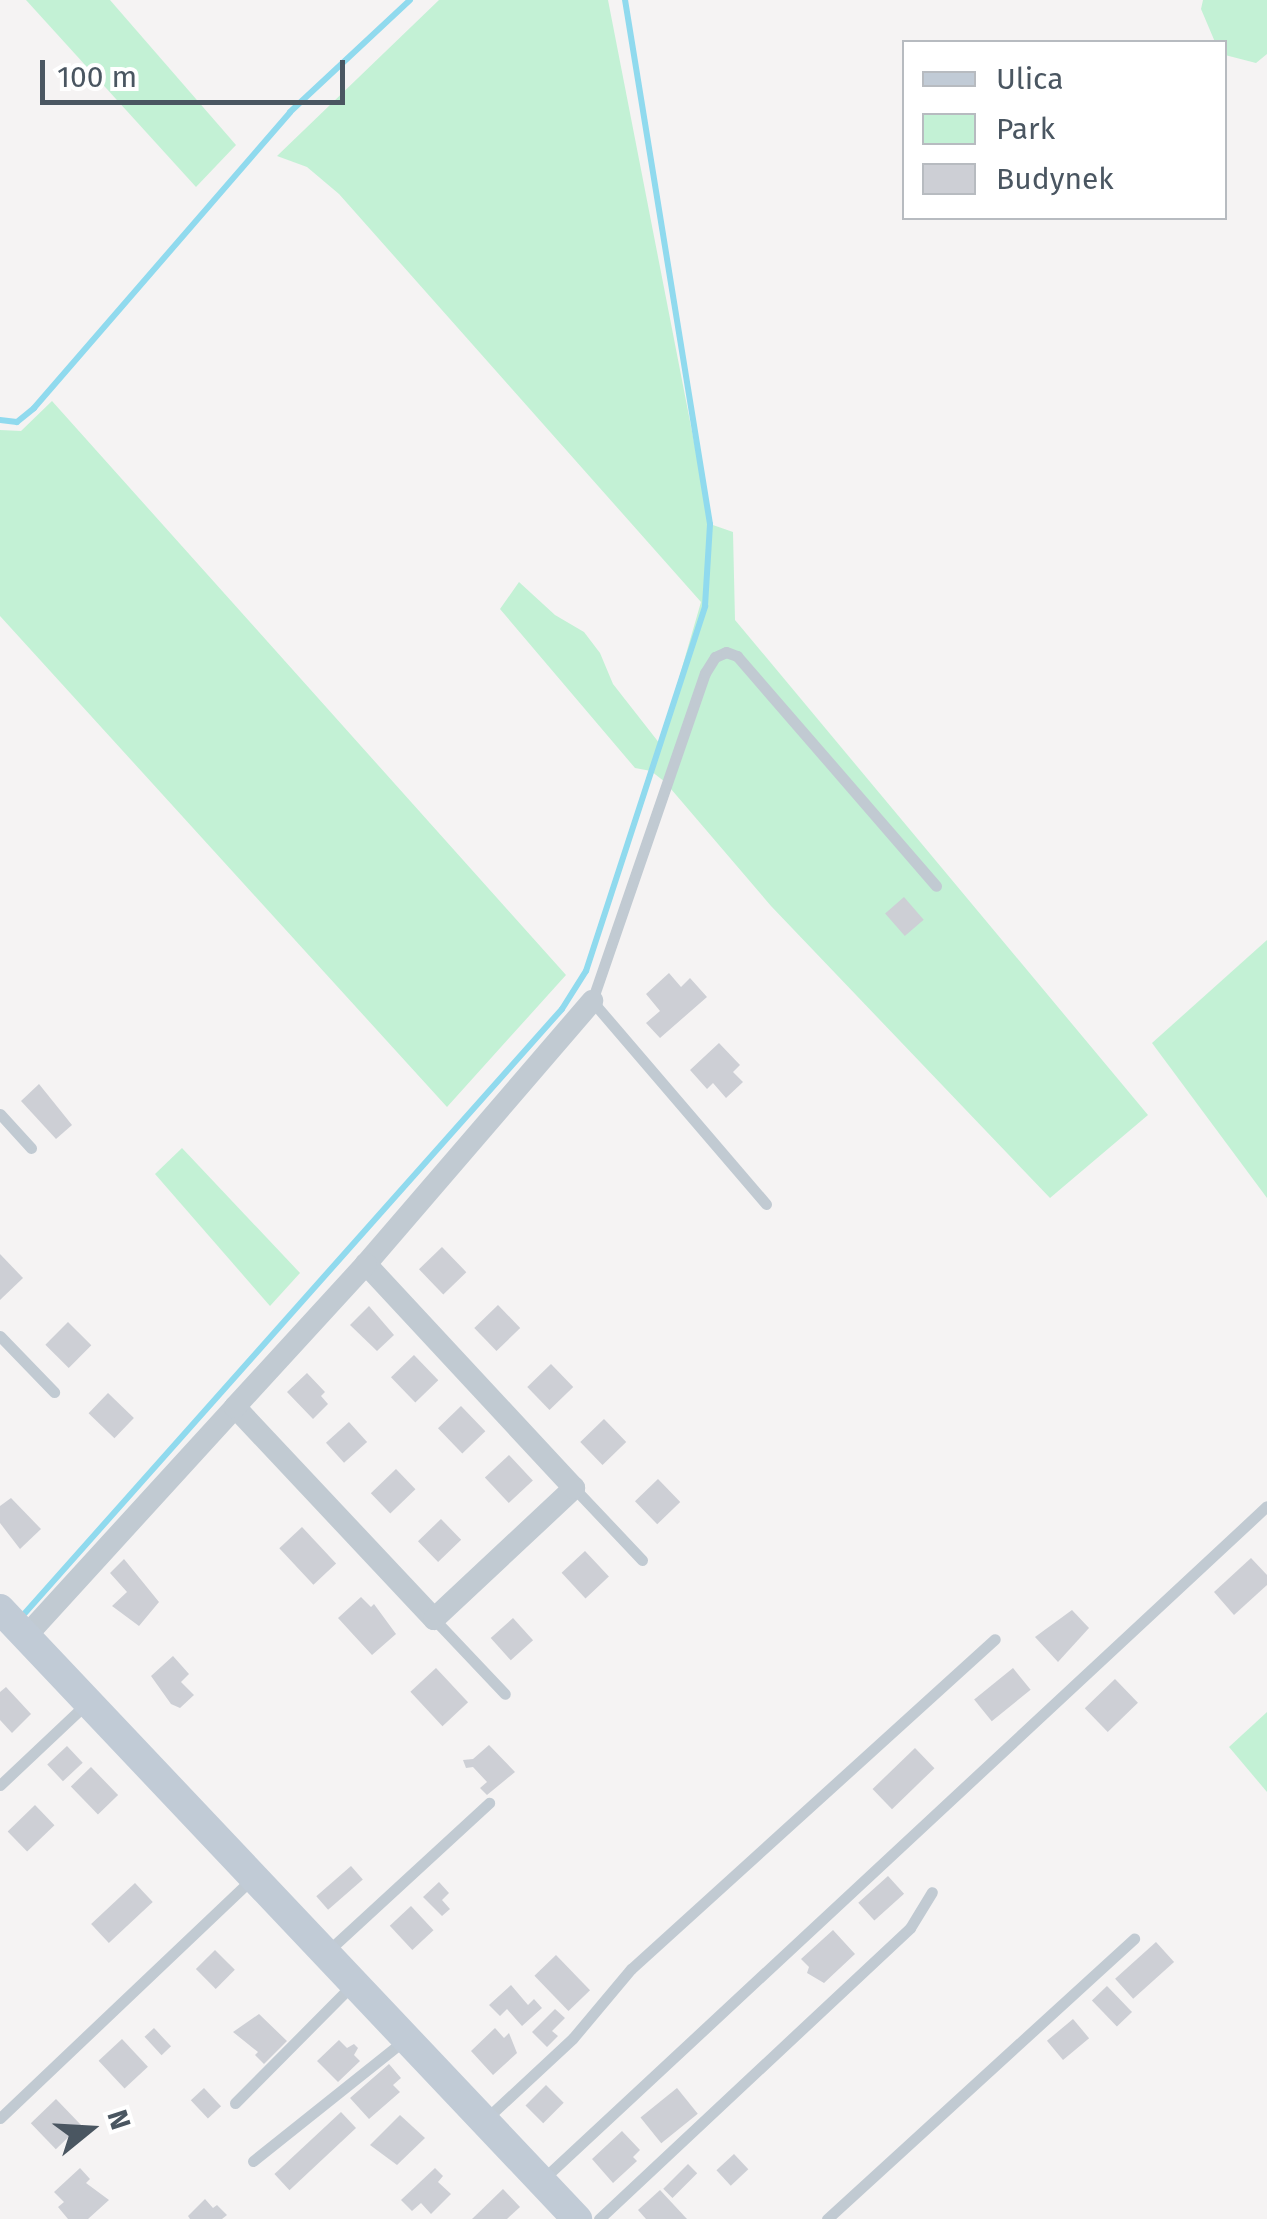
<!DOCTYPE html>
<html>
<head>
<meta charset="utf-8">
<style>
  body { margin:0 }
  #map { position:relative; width:1267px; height:2219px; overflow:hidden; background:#f5f3f3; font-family:"Fira Sans",sans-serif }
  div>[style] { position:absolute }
  .green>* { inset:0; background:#c3f1d5 }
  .stream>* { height:6px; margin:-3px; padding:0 3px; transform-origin:3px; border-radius:3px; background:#90daee }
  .building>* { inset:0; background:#cdcfd5; transform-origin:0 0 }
  .lane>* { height:11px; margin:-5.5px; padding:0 5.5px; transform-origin:5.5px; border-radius:5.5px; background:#c1cad2 }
  .street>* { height:22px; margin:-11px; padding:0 11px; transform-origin:11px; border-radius:11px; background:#c1cad2 }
  .secondary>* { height:30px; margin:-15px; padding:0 15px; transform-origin:15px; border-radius:15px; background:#c1cbd6 }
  span { translate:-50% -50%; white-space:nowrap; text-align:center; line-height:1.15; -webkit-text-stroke:8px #fff; paint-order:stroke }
  .legend { position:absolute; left:902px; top:40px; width:325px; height:180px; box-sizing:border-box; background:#fff; border:2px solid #b7bbc0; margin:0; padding:12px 18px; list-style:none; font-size:30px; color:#4a5661 }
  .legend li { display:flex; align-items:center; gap:20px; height:50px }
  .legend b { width:50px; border:2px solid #b7bbc0 }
  .north { position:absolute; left:40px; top:2079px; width:100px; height:100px; -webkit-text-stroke:8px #fff; paint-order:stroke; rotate:72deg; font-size:28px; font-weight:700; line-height:40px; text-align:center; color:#4a5661 }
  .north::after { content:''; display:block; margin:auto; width:35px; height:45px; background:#4a5661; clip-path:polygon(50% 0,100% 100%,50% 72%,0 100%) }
  .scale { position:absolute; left:40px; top:60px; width:305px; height:45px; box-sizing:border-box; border:5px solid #4a5661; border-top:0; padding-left:12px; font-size:30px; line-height:35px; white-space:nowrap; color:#4a5661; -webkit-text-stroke:8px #fff; paint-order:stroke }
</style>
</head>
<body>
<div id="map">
  <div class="green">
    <div style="clip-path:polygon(26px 0,110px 0,236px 145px,196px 187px)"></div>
    <div style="clip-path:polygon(439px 0,608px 0,710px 524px,733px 532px,735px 620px,1148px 1115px,1050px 1198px,771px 906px,665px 782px,651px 771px,635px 768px,500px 609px,519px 582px,555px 615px,584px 632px,600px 653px,613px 684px,660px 744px,701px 602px,339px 194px,307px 167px,277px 156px)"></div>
    <div style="clip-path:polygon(1203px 0,1267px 0,1267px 54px,1256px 63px,1225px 55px,1224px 42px,1215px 42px,1201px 9px)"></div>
    <div style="clip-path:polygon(52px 401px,566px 975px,447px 1107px,0 616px,0 430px,21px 431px)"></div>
    <div style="clip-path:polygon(1267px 940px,1267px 1198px,1152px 1043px)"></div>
    <div style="clip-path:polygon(182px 1148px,300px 1273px,270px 1306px,155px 1174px)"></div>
    <div style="clip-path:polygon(1267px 1712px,1267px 1792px,1229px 1747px)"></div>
  </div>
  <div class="stream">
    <div style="left:0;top:420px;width:17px;rotate:7deg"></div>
    <div style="left:17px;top:422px;width:22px;rotate:-39deg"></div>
    <div style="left:34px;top:408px;width:391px;rotate:-49.1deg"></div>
    <div style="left:290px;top:112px;width:164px;rotate:-43deg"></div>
    <div style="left:25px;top:1613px;width:808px;rotate:-48.36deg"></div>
    <div style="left:562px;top:1009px;width:45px;rotate:-57.7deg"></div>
    <div style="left:586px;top:971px;width:384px;rotate:-71.9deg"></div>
    <div style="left:705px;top:606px;width:82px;rotate:-86.5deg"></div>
    <div style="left:710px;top:524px;width:531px;rotate:-99.21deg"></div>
  </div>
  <div class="building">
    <div style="left:904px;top:897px;width:30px;height:25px;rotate:49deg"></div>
    <div style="clip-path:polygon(669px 973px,681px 987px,690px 978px,707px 997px,660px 1038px,646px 1023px,660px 1011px,646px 994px)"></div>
    <div style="clip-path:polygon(719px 1043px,740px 1065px,733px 1072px,743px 1082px,726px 1098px,713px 1083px,707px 1089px,690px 1070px)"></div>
    <div style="clip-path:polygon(39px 1084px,72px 1125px,56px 1139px,21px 1101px)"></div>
    <div style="left:442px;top:1247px;width:35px;height:32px;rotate:46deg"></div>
    <div style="clip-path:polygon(0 1254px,23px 1278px,0 1300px)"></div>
    <div style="left:498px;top:1305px;width:32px;height:33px;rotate:46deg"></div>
    <div style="clip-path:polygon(369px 1306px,394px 1335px,377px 1351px,350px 1325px)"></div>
    <div style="left:68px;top:1322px;width:33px;height:32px;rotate:45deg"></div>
    <div style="left:414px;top:1355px;width:35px;height:32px;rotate:46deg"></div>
    <div style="left:551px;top:1364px;width:32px;height:33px;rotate:46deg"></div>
    <div style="clip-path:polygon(307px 1373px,325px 1392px,321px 1396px,328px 1404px,313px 1419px,287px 1392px)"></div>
    <div style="left:108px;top:1393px;width:36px;height:28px;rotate:44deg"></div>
    <div style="left:461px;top:1406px;width:35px;height:32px;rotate:46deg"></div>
    <div style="left:604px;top:1419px;width:32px;height:33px;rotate:46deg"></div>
    <div style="left:349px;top:1422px;width:27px;height:31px;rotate:48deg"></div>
    <div style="left:509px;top:1455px;width:35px;height:33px;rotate:47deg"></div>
    <div style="left:396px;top:1469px;width:28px;height:35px;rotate:46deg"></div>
    <div style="left:658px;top:1479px;width:32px;height:32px;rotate:46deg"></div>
    <div style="clip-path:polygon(11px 1498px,41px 1529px,20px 1549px,0 1523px,0 1506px)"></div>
    <div style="left:441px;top:1519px;width:29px;height:32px;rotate:46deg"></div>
    <div style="left:302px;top:1527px;width:50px;height:31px;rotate:47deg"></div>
    <div style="left:585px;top:1551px;width:35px;height:32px;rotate:47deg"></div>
    <div style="clip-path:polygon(1251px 1558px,1267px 1575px,1267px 1585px,1234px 1615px,1214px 1592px)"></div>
    <div style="clip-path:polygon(124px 1559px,159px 1602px,139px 1626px,112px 1606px,127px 1592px,110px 1573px)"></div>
    <div style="clip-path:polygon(361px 1597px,371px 1607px,374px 1604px,396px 1634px,372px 1655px,338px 1618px)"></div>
    <div style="clip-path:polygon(1072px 1610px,1089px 1628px,1058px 1662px,1035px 1637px)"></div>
    <div style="left:513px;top:1618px;width:30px;height:30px;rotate:48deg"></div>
    <div style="clip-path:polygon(173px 1656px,189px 1674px,181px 1682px,194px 1695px,180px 1708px,171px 1704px,151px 1676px)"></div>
    <div style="left:436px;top:1668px;width:47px;height:35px;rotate:47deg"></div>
    <div style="left:1013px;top:1668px;width:28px;height:50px;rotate:51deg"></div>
    <div style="left:1115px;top:1679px;width:33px;height:42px;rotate:46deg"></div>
    <div style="clip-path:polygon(6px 1687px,31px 1714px,12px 1733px,0 1720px,0 1692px)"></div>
    <div style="clip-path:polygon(489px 1745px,515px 1772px,487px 1795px,480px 1788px,487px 1782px,473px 1767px,466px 1768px,463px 1760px,473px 1759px)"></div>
    <div style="left:67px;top:1746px;width:23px;height:27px;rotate:47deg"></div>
    <div style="left:915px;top:1748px;width:28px;height:59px;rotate:46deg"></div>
    <div style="left:91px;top:1767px;width:39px;height:28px;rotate:46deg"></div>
    <div style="left:35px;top:1805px;width:28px;height:38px;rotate:46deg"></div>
    <div style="left:351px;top:1866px;width:18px;height:46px;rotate:49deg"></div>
    <div style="left:888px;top:1876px;width:24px;height:40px;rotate:48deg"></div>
    <div style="clip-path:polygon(439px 1882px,449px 1893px,442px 1900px,450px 1909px,442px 1916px,423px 1897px)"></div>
    <div style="left:135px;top:1883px;width:26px;height:60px;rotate:47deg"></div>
    <div style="left:411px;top:1906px;width:33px;height:29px;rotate:47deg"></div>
    <div style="clip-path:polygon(833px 1930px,855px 1954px,824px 1983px,807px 1973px,809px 1967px,801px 1959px)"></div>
    <div style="left:1156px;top:1942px;width:27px;height:55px;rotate:48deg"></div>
    <div style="left:215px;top:1950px;width:28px;height:27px;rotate:45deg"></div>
    <div style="left:556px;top:1955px;width:49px;height:30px;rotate:46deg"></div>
    <div style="clip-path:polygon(511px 1985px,528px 2005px,534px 1999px,542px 2008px,522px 2026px,507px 2009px,500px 2016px,489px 2005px)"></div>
    <div style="left:1107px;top:1986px;width:36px;height:21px;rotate:46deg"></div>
    <div style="clip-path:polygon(555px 2009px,565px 2018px,552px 2031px,558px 2036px,547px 2047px,532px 2032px)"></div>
    <div style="clip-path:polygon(259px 2014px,287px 2041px,264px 2064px,255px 2055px,258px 2052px,233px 2032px)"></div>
    <div style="left:1073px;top:2019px;width:25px;height:34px;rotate:50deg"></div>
    <div style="left:154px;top:2028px;width:25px;height:13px;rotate:47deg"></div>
    <div style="clip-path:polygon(495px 2028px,504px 2038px,509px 2033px,517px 2053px,493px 2075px,471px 2051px)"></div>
    <div style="left:122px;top:2039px;width:38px;height:32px;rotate:47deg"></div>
    <div style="clip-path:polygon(339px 2040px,347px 2048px,354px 2044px,358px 2048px,354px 2055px,360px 2061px,338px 2082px,317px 2061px)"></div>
    <div style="clip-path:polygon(389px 2064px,401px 2078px,393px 2085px,400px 2092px,369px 2119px,350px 2098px)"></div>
    <div style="left:546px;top:2085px;width:25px;height:29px;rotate:45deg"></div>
    <div style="left:204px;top:2088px;width:25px;height:18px;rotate:47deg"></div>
    <div style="left:677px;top:2088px;width:33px;height:47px;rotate:51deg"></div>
    <div style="left:56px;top:2099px;width:36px;height:35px;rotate:46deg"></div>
    <div style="left:341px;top:2112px;width:22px;height:91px;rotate:47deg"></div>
    <div style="clip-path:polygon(400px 2115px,425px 2138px,397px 2165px,370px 2145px)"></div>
    <div style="clip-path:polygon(622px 2131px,640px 2150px,633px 2157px,637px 2161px,613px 2183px,592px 2159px)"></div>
    <div style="left:734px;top:2154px;width:21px;height:24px;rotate:47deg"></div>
    <div style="left:688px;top:2164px;width:13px;height:35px;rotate:45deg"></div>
    <div style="clip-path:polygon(80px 2168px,90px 2179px,86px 2183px,109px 2200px,88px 2219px,68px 2219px,58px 2207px,64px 2202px,54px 2192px)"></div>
    <div style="clip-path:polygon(435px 2168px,443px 2176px,438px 2182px,451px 2194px,431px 2214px,421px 2203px,412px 2211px,401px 2200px)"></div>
    <div style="clip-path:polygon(503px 2189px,520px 2207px,507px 2219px,472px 2219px)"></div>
    <div style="clip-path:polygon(660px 2190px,687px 2219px,646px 2219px,638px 2210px)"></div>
    <div style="clip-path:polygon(205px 2199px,213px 2208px,217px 2205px,227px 2215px,222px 2219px,190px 2219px,188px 2216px)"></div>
  </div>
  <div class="lane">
    <div style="left:0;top:1114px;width:46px;rotate:47.6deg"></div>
    <div style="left:766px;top:1204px;width:267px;rotate:-130.6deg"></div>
    <div style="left:592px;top:1001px;width:347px;rotate:-71deg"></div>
    <div style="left:705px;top:673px;width:19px;rotate:-58deg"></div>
    <div style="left:715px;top:657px;width:12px;rotate:-24deg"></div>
    <div style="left:726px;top:652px;width:12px;rotate:20deg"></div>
    <div style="left:737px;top:656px;width:304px;rotate:49.1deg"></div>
    <div style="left:0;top:1336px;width:78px;rotate:46deg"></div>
    <div style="left:574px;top:1488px;width:99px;rotate:46.6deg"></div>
    <div style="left:434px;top:1619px;width:103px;rotate:46.6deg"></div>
    <div style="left:0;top:1785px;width:121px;rotate:-43.3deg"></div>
    <div style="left:328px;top:1951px;width:219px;rotate:-42.6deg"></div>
    <div style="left:235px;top:2103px;width:166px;rotate:-45.2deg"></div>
    <div style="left:0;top:2118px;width:349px;rotate:-43.5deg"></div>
    <div style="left:487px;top:2118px;width:117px;rotate:-42.9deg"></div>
    <div style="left:573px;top:2038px;width:90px;rotate:-50deg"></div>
    <div style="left:631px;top:1969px;width:491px;rotate:-42.2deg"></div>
    <div style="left:253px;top:2161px;width:196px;rotate:-38.6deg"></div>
    <div style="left:541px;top:2181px;width:991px;rotate:-42.92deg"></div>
    <div style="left:599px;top:2219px;width:426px;rotate:-43.1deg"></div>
    <div style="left:910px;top:1928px;width:42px;rotate:-58.6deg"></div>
    <div style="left:827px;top:2219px;width:416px;rotate:-42.4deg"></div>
  </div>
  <div class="street">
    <div style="left:366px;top:1264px;width:347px;rotate:-49.3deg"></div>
    <div style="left:26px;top:1636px;width:310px;rotate:-47.6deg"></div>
    <div style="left:235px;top:1407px;width:291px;rotate:46.8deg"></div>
    <div style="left:434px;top:1619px;width:192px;rotate:-43.1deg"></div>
    <div style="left:574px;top:1488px;width:306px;rotate:-132.9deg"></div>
    <div style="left:366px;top:1264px;width:194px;rotate:132.5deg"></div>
  </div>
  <div class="secondary">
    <div style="left:0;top:1609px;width:840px;rotate:46.59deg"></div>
  </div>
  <ul class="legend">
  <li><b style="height:12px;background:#c1cbd6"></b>Ulica</li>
  <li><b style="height:28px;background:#c3f1d5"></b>Park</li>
  <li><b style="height:28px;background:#cdcfd5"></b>Budynek</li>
  </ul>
  <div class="north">N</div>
  <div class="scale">100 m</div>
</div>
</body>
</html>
